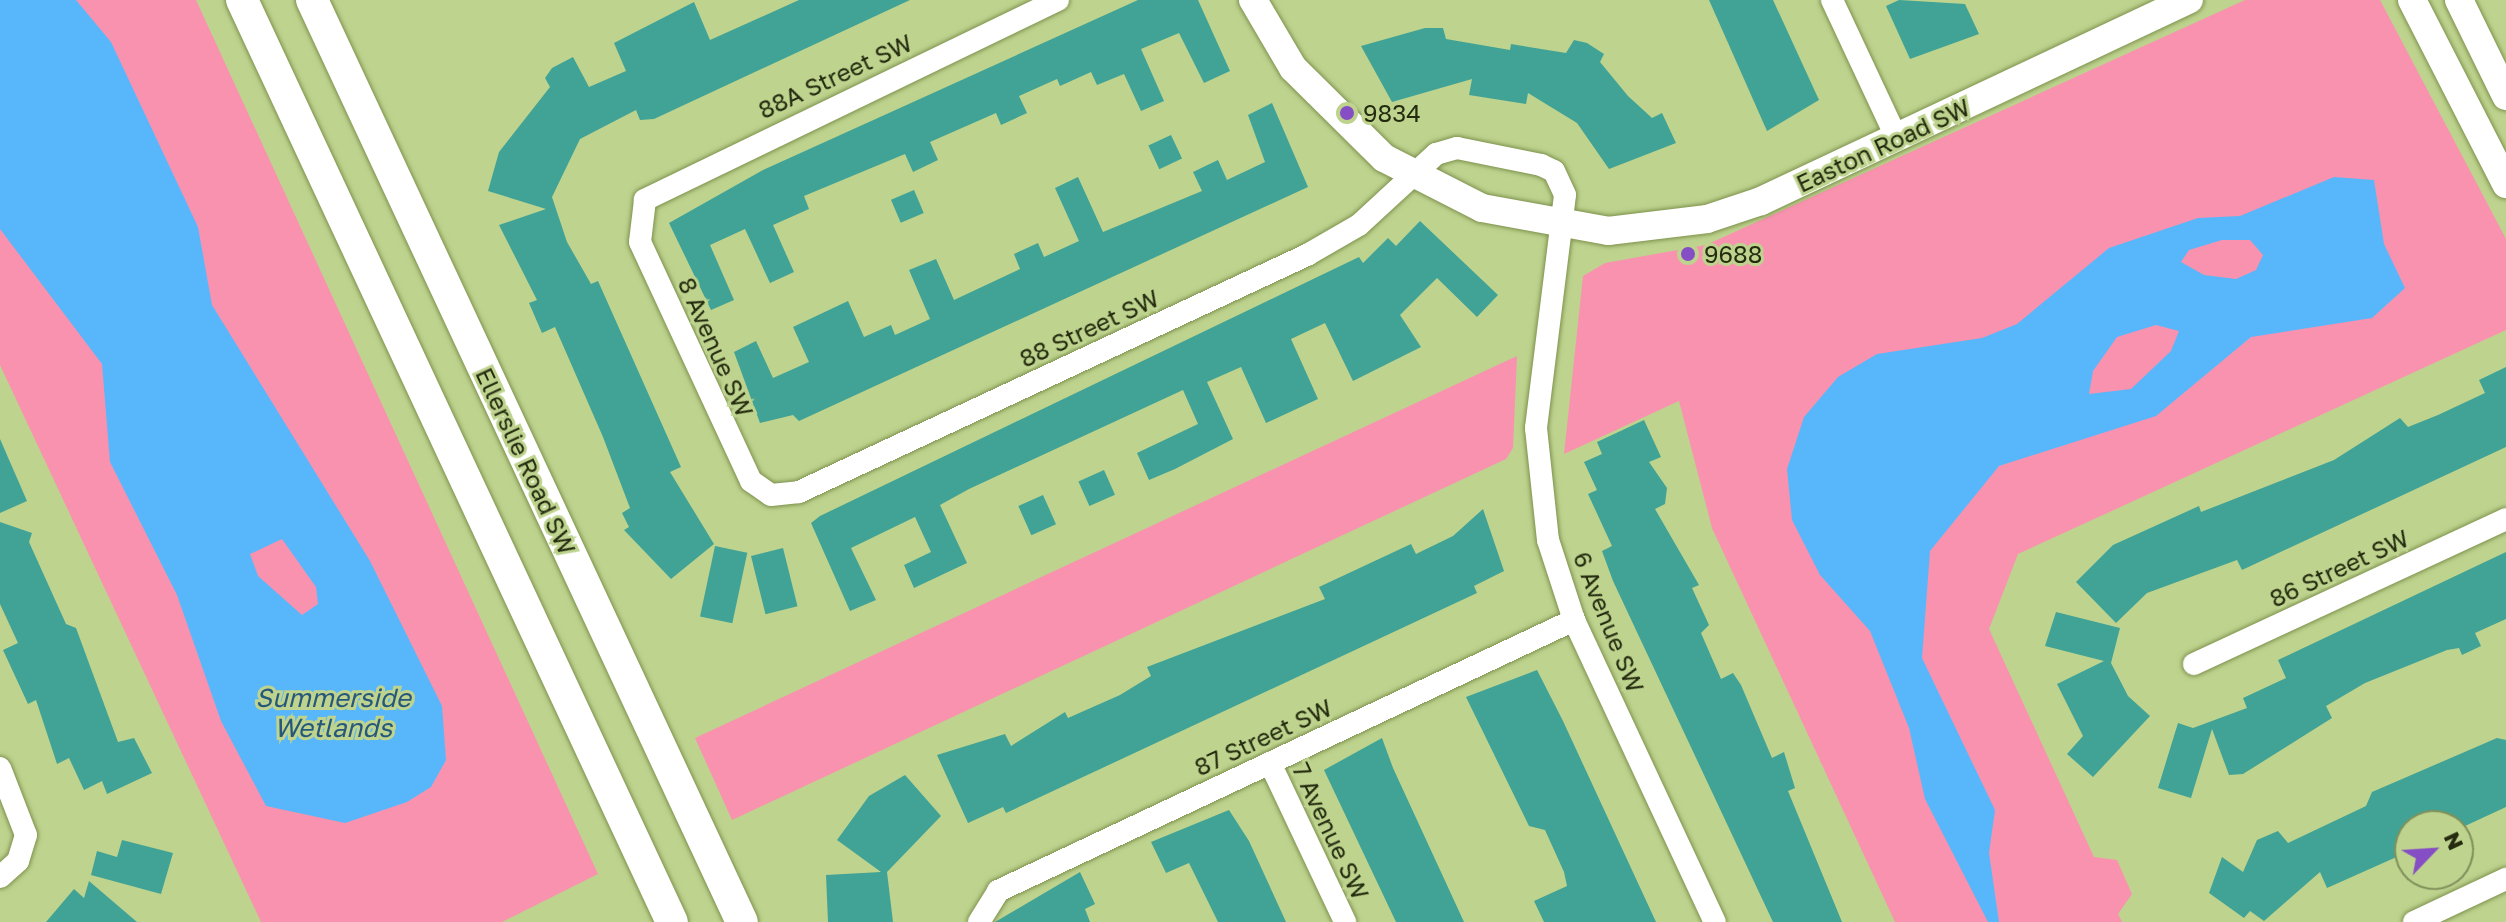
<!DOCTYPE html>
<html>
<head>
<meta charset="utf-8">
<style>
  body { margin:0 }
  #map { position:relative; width:2506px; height:922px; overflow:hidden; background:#bed38e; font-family:"Golos Text",sans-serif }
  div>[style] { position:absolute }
  .green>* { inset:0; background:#f992af }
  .water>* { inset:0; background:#58b7fb }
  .building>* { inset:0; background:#40a395; transform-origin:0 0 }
  .roads { filter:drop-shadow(0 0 2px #7e924e) drop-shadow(0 0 2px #7e924e) }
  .minor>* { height:22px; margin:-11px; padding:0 11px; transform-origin:11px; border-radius:11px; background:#fff }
  .tertiary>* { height:28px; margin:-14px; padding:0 14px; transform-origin:14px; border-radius:14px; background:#fff }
  .secondary>* { height:32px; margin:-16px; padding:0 16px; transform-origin:16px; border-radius:16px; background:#fff }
  .dots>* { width:22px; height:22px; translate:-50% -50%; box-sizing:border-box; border:4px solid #bed38e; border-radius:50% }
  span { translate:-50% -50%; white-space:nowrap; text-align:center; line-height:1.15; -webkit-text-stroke:6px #bed38e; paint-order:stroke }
  .street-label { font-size:24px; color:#242b0f }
  .poi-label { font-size:24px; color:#242b0f }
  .left { translate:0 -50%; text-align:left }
  .water-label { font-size:26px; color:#26587b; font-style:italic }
  .north { position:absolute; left:2394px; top:810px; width:80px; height:80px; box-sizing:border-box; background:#bed38e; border:2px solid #80905b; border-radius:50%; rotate:65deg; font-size:22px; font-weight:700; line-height:32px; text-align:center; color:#242b0f }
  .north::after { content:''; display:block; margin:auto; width:28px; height:36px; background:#864ec5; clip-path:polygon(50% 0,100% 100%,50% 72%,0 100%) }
</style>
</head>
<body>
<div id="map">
  <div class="green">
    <div style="clip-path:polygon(0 0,196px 0,598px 874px,502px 922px,261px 922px,0 365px)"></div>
    <div style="clip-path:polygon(2245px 0,2380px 0,2506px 239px,2506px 330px,2018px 554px,1989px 629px,2094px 857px,2117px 860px,2132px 894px,2118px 914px,2122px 922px,1895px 922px,1712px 528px,1679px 401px,1564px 454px,1583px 276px,1605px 263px,1706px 245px)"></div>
    <div style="clip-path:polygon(1517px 356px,1513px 448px,1506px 459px,732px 820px,695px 738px)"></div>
  </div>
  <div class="water">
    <div style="clip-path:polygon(evenodd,0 0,76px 0,111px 42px,198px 227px,212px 305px,370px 561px,442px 706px,446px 760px,431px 787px,407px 802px,345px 823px,266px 806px,221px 721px,177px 595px,110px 462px,102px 364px,0 229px,0 0,282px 539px,316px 587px,318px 604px,302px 615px,258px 576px,250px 554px,282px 539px)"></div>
    <div style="clip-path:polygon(evenodd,2334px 177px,2374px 180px,2384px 244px,2405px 288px,2372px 318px,2251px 337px,2156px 416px,1999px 466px,1930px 551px,1922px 658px,1995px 810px,1989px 853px,1999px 922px,1988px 922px,1925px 799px,1909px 728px,1870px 631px,1820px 575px,1792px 520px,1787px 469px,1804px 417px,1838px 377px,1877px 354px,1982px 338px,2017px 324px,2109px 248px,2198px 218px,2240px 216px,2334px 177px,2222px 240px,2250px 240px,2263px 255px,2256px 270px,2236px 279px,2204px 275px,2181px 262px,2189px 250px,2222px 240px,2334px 177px,2156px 325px,2179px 331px,2171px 351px,2131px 389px,2089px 394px,2093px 371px,2117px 337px,2156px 325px)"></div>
  </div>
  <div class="building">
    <div style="clip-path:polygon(799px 0,910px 0,654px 119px,640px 120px,636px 110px,580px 139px,552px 197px,567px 242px,591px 284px,598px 281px,681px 467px,670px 472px,714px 544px,671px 579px,624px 530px,629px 527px,622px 513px,630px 508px,603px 437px,555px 327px,542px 333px,529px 303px,537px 300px,499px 225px,546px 209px,488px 191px,499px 152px,550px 87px,545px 78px,552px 68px,573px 57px,589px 87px,626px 71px,614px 43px,694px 2px,710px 40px)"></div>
    <div style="clip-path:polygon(1138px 0,1198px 0,1230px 71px,1204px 83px,1179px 33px,1141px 49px,1164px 101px,1141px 111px,1124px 74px,1097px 85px,1091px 72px,1060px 86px,1057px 79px,1019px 96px,1027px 113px,1001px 125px,996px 113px,930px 142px,938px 160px,913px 172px,905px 154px,804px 196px,809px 209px,773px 225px,794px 272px,770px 283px,745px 229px,710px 245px,734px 300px,711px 310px,669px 223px,763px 170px)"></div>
    <div style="clip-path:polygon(1709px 0,1773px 0,1819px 100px,1767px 131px)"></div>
    <div style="clip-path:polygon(1899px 0,1965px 4px,1979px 34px,1910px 59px,1886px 6px)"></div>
    <div style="clip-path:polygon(1425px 28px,1443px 28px,1446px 39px,1510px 50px,1511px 44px,1566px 53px,1574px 40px,1587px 43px,1604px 54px,1600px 62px,1628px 96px,1652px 118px,1662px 113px,1676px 143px,1609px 169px,1577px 123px,1528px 93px,1526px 104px,1469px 95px,1472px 79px,1392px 102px,1361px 46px)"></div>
    <div style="clip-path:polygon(1272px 103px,1308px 187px,799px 421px,793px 415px,760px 423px,734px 352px,756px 341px,773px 378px,809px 362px,793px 327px,848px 301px,864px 337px,891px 325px,895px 335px,930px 319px,909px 270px,936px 259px,954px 300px,1020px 269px,1014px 254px,1038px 243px,1044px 257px,1079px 241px,1055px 188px,1078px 177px,1103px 232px,1202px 191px,1193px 172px,1218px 160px,1227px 180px,1265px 162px,1248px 115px)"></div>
    <div style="left:1171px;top:135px;width:26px;height:25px;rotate:65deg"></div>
    <div style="left:914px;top:190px;width:25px;height:25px;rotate:67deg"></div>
    <div style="clip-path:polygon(1420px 221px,1498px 295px,1477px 317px,1437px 278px,1400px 315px,1421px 347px,1353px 381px,1325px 323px,1291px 339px,1318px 399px,1266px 423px,1241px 367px,1207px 382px,1233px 439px,1175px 469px,1149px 480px,1137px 453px,1198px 424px,1183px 390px,969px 489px,940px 505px,967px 563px,914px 588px,904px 565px,931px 552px,915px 517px,851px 548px,876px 600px,850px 611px,811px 523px,820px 516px,1359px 257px,1363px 263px,1388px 238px,1396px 246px)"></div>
    <div style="clip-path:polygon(2506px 367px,2506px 447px,2242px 570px,2237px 560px,2147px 593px,2116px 623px,2076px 582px,2113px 545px,2199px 506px,2201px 512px,2334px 460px,2400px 418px,2408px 427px,2438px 415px,2485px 393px,2479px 380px)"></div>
    <div style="clip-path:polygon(1644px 420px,1661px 457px,1649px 462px,1667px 488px,1665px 504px,1655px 509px,1699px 585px,1692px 588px,1709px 625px,1701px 633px,1721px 679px,1733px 673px,1741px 685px,1772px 758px,1784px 752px,1795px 788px,1788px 791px,1842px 922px,1773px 922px,1613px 581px,1602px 551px,1612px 546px,1588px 494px,1597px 490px,1584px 462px,1602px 454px,1597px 442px)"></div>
    <div style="clip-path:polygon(0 439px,27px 501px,0 513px)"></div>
    <div style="left:1104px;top:470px;width:27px;height:28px;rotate:66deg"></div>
    <div style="left:1043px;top:495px;width:32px;height:27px;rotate:66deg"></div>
    <div style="clip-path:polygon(1483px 509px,1504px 571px,1474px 586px,1477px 593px,1006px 813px,1003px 807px,968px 823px,937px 755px,1005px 734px,1011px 746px,1065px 712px,1068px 718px,1120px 695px,1151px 676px,1147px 667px,1325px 599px,1319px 587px,1411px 544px,1416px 554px,1453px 536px)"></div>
    <div style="clip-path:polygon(0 522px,32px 533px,29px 542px,66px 624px,76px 628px,118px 742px,134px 738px,152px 773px,107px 794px,102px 781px,84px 790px,69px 758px,57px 764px,36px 700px,28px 704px,3px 650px,18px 643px,0 604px)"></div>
    <div style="left:715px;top:546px;width:33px;height:72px;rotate:12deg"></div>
    <div style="left:783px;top:548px;width:60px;height:33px;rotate:76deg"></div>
    <div style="clip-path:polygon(2506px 552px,2506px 619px,2475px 633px,2481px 646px,2462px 655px,2459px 648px,2447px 650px,2365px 683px,2326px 706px,2332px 718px,2243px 774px,2229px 775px,2212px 729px,2191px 798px,2158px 788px,2178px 723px,2193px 728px,2247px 708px,2243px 698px,2286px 678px,2278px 660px)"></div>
    <div style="clip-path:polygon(2056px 612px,2120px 628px,2111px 663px,2128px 696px,2150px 716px,2093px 777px,2067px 754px,2083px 736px,2057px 684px,2104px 661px,2045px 646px)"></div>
    <div style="clip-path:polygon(1537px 670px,1563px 721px,1656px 922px,1544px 922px,1534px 901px,1567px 886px,1564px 872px,1545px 830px,1529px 826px,1466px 697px)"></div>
    <div style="clip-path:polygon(1382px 738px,1393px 768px,1464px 922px,1396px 922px,1324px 770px)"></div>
    <div style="clip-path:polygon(2497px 738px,2506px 740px,2506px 807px,2465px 826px,2410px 826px,2410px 851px,2327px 888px,2320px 872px,2264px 921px,2250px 911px,2244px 918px,2209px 893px,2222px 857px,2243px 872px,2257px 840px,2278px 831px,2288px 843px,2366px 806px,2372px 792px)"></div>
    <div style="clip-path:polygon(905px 775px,941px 816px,887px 872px,893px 922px,828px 922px,826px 875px,881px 872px,837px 840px,869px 796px)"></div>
    <div style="clip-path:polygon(1229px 810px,1249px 841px,1286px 922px,1218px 922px,1189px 863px,1166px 873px,1151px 842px)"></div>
    <div style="clip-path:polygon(122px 840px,173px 853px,161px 894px,91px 875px,97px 851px,117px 857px)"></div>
    <div style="clip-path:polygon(1080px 872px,1095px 904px,1085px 909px,1090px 922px,995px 922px)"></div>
    <div style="clip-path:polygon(89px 881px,137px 922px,46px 922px,74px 889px,84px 898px)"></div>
  </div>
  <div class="roads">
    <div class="minor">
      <div style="left:1058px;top:0;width:459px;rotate:154.2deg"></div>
      <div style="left:645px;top:200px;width:42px;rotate:96.8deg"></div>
      <div style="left:640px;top:242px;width:264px;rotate:65.1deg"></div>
      <div style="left:751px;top:481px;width:24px;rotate:35deg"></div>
      <div style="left:771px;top:495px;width:28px;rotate:-6deg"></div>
      <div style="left:799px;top:492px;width:561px;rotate:-25.01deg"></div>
      <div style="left:1307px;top:255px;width:60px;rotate:-30deg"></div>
      <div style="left:1359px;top:225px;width:105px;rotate:-42.7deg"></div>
      <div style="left:1436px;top:154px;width:22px;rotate:-16deg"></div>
      <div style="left:1457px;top:148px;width:86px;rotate:11.4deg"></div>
      <div style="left:1541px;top:165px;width:14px;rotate:25deg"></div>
      <div style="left:1554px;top:171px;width:26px;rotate:65deg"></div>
      <div style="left:1565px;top:195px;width:235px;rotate:97.1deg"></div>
      <div style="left:1536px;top:428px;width:113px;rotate:83.9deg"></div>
      <div style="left:1548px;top:540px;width:84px;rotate:72deg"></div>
      <div style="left:1574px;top:620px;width:333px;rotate:65deg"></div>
      <div style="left:1832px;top:0;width:153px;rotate:64.9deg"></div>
      <div style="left:2194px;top:664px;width:344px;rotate:-24.9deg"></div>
      <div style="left:1270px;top:763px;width:176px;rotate:64.7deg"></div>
      <div style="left:0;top:768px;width:72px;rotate:68.8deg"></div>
      <div style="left:26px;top:835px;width:27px;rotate:107deg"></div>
      <div style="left:18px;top:861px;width:24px;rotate:138deg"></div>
      <div style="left:979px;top:922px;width:36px;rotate:-58deg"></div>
      <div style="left:998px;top:891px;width:637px;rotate:-25.2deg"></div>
      <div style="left:2414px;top:922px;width:102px;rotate:-25.1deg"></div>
    </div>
    <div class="tertiary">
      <div style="left:1253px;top:0;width:79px;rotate:59.5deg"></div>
      <div style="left:1293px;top:68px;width:128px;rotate:44.7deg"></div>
      <div style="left:1384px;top:158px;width:110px;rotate:27deg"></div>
      <div style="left:1482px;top:208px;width:128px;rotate:10.3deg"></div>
      <div style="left:1608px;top:231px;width:100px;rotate:-6.9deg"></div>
      <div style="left:1707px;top:219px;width:57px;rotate:-18.4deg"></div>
      <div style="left:1761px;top:201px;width:473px;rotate:-25.2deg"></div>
      <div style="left:2412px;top:0;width:207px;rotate:62.9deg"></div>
      <div style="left:2459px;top:0;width:107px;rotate:63.9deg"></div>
    </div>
    <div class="secondary">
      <div style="left:242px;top:0;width:1017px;rotate:65deg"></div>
      <div style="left:312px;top:0;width:1017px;rotate:65deg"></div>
    </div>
  </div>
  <div class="dots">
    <div style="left:1347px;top:113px;background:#864ec5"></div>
    <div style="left:1688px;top:254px;background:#864ec5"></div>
  </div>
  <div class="street-label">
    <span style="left:835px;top:76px;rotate:-25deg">88A Street SW</span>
    <span style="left:1883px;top:145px;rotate:-25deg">Easton Road SW</span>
    <span style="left:1089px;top:328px;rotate:-25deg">88 Street SW</span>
    <span style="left:716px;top:347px;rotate:66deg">8 Avenue SW</span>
    <span style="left:526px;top:461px;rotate:65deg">Ellerslie Road SW</span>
    <span style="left:2339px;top:568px;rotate:-25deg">86 Street SW</span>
    <span style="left:1609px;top:622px;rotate:68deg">6 Avenue SW</span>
    <span style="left:1263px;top:737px;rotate:-25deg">87 Street SW</span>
    <span style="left:1331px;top:831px;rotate:65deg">7 Avenue SW</span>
  </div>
  <div class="poi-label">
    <span class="left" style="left:1363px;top:113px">9834</span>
    <span class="left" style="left:1704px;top:254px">9688</span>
  </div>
  <div class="water-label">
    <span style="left:333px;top:713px">Summerside<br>Wetlands</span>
  </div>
  <div class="north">N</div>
</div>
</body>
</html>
